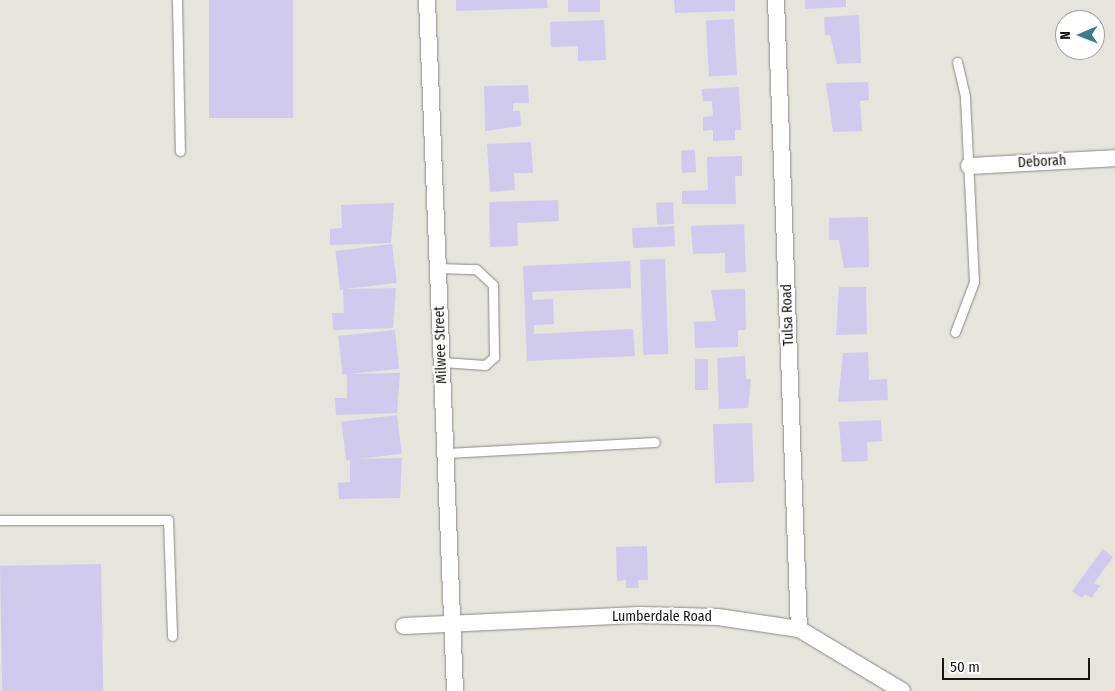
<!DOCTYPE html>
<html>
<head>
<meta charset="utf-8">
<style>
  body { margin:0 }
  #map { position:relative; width:1115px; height:691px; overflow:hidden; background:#e5e4dd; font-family:"Fira Sans Condensed",sans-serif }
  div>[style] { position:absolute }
  .building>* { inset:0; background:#d0cbed; transform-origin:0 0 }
  .roads { filter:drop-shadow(0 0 1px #8b8a83) drop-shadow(0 0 1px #8b8a83) }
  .lane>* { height:9px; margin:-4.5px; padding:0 4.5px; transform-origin:4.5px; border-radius:4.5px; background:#fff }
  .street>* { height:16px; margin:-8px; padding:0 8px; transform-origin:8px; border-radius:8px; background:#fff }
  span { translate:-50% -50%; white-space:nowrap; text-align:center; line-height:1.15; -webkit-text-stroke:4.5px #fff; paint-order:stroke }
  .street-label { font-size:14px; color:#151412 }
  .north { position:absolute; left:1055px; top:10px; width:50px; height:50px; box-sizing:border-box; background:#fff; border:1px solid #a1a1a0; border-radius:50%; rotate:269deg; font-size:14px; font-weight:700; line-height:20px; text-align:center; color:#151412 }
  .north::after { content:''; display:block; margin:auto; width:18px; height:22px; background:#3a7e8d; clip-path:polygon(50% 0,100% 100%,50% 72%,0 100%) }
  .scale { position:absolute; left:942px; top:658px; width:148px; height:22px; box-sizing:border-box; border:2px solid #151412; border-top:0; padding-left:6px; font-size:15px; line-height:18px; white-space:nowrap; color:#151412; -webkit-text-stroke:4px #fff; paint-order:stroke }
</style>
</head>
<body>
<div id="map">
  <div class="building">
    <div style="left:209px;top:0;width:84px;height:118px"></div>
    <div style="clip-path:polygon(456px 0,547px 0,548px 8px,456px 11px)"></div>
    <div style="left:568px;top:0;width:32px;height:12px"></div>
    <div style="clip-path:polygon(674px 0,735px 0,735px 11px,675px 13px)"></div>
    <div style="clip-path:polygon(805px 0,846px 0,846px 7px,805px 9px)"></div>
    <div style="clip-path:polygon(859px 15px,861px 63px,837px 64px,830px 35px,825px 35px,824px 17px)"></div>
    <div style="left:734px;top:19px;width:56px;height:28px;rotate:87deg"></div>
    <div style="clip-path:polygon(604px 20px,606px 60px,578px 61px,578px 46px,551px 47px,550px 22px)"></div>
    <div style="clip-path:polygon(868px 82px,869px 100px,860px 101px,862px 131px,833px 132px,826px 83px)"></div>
    <div style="clip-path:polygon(528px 85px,529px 103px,513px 103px,513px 111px,520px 111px,521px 126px,485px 131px,484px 86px)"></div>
    <div style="clip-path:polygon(739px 87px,741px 130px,735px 130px,735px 140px,713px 141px,713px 130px,703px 131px,703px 117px,713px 116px,712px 101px,703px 101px,702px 89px)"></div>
    <div style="clip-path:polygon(531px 142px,533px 173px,514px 173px,515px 190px,490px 192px,487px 144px)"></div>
    <div style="left:695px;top:150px;width:22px;height:14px;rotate:87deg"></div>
    <div style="clip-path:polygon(742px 156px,742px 176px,735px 176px,736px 204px,682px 204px,682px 191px,708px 190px,707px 157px)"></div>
    <div style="clip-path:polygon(558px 200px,559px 221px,517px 223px,518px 246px,490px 247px,489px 202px)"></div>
    <div style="left:673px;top:202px;width:22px;height:17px;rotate:87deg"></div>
    <div style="clip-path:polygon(394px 203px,391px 243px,330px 245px,330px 229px,342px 228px,341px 205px)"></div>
    <div style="clip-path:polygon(868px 217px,869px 267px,844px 268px,839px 240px,829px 240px,829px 218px)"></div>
    <div style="clip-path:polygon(744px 224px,746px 272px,725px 273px,725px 253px,693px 254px,691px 226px)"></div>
    <div style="left:674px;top:226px;width:20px;height:42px;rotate:87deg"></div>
    <div style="left:392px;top:244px;width:39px;height:57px;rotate:83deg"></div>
    <div style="left:665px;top:259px;width:95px;height:25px;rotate:88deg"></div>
    <div style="clip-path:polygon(630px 261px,631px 288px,532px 292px,533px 300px,553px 299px,554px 324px,534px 325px,534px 334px,633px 329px,635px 356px,527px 361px,523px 266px)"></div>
    <div style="clip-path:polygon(839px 287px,866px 287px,867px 334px,836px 335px)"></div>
    <div style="clip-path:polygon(396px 288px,393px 328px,333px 330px,332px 313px,344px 313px,343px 289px)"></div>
    <div style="clip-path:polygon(745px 289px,746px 330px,738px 330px,738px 347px,695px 348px,694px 322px,716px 321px,711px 290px)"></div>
    <div style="left:395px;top:330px;width:39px;height:57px;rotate:84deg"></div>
    <div style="clip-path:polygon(868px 352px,869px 380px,887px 379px,888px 400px,838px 402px,843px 353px)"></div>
    <div style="clip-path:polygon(745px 356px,746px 379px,751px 379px,748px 408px,719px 409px,717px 358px)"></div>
    <div style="left:695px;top:359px;width:13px;height:31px"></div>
    <div style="clip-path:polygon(400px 373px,397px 413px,336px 415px,335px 398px,347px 398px,347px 374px)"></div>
    <div style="left:397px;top:415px;width:39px;height:56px;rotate:83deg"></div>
    <div style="clip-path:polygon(881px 420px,882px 441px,867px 442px,868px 461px,842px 462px,839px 422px)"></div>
    <div style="left:752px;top:423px;width:59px;height:39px;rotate:88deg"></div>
    <div style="clip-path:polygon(402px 458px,400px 498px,339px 499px,338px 483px,350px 482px,350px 459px)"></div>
    <div style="clip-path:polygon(647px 546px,648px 580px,638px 580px,639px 588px,626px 588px,626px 580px,617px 581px,616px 547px)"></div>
    <div style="clip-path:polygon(1103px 549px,1113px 557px,1094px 583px,1100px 586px,1091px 598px,1085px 594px,1082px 598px,1072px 591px)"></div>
    <div style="left:101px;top:564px;width:127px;height:101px;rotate:89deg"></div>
  </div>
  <div class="roads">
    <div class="lane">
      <div style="left:177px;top:0;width:151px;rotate:88.9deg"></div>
      <div style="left:438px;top:268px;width:38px;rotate:2deg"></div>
      <div style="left:476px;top:269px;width:23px;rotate:43deg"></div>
      <div style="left:493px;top:285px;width:72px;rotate:89.2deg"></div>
      <div style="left:494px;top:357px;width:12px;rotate:138deg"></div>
      <div style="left:485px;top:365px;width:43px;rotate:-176deg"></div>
      <div style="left:955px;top:332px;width:53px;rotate:-69.2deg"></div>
      <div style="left:974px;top:282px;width:186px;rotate:-92.8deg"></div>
      <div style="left:965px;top:96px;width:35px;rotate:-103deg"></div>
      <div style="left:446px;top:453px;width:209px;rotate:-3deg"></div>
      <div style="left:0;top:520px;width:168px"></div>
      <div style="left:168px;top:520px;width:116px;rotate:88deg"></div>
    </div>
    <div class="street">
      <div style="left:427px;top:0;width:692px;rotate:87.68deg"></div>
      <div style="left:776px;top:0;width:629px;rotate:87.91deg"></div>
      <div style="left:969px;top:166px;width:146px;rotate:-3.1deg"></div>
      <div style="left:404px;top:626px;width:236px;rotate:-2.7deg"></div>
      <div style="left:640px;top:615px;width:78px;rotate:1.5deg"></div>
      <div style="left:718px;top:617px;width:82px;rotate:8.4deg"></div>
      <div style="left:799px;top:629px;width:120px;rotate:31deg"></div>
    </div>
  </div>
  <div class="street-label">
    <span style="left:1042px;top:162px;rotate:-3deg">Deborah</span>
    <span style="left:788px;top:315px;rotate:-92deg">Tulsa Road</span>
    <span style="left:441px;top:345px;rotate:-92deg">Milwee Street</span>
    <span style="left:662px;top:617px">Lumberdale Road</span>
  </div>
  <div class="north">N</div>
  <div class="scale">50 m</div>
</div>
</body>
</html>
